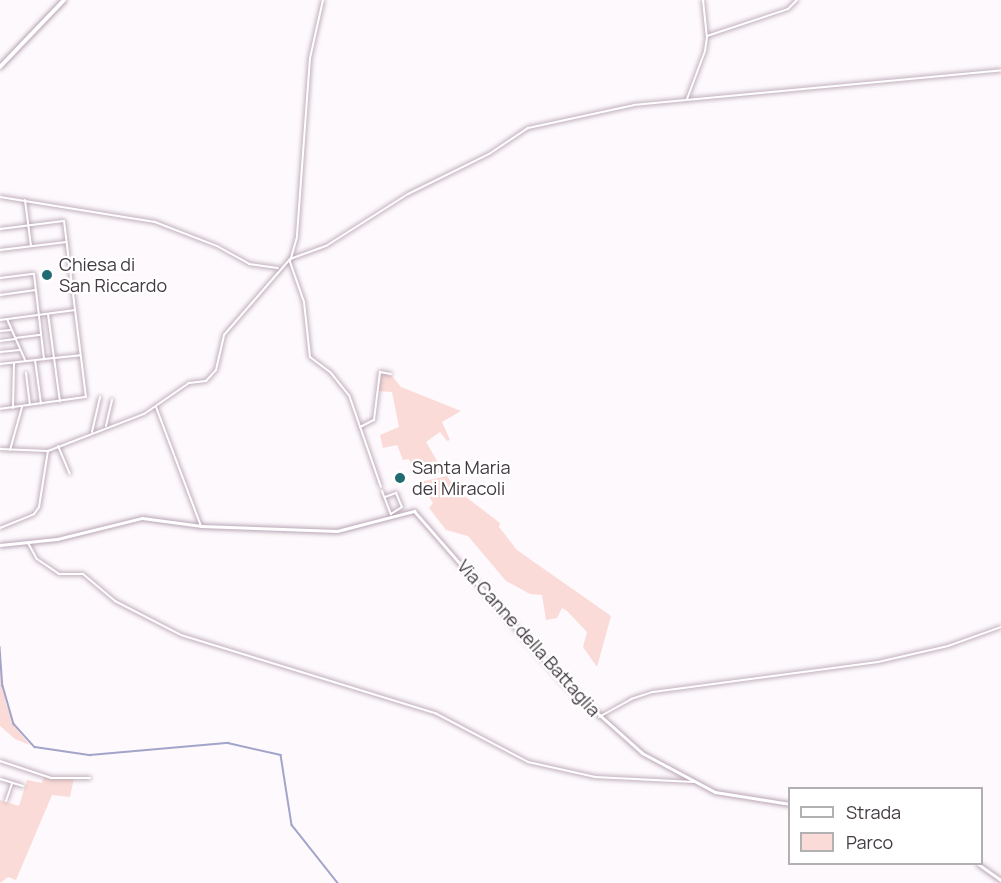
<!DOCTYPE html>
<html>
<head>
<meta charset="utf-8">
<style>
  body { margin:0 }
  #map { position:relative; width:1001px; height:883px; overflow:hidden; background:#fdf9fc; font-family:Manrope,sans-serif }
  div>[style] { position:absolute }
  .green>* { inset:0; background:#fbdbd7 }
  .stream>* { height:1.5px; margin:-0.75px; padding:0 0.75px; transform-origin:0.75px; border-radius:0.75px; background:#a2a4c9 }
  .roads { filter:drop-shadow(0 0 2px #b5a1b0) drop-shadow(0 0 2px #b5a1b0) }
  .minor>* { height:2px; margin:-1px; padding:0 1px; transform-origin:1px; border-radius:1px; background:#fff }
  .tertiary>* { height:3px; margin:-1.5px; padding:0 1.5px; transform-origin:1.5px; border-radius:1.5px; background:#fff }
  .secondary>* { height:4px; margin:-2px; padding:0 2px; transform-origin:2px; border-radius:2px; background:#fff }
  .dots>* { width:16px; height:16px; translate:-50% -50%; box-sizing:border-box; border:3px solid #fff; border-radius:50% }
  span { translate:-50% -50%; white-space:nowrap; text-align:center; line-height:1.15; -webkit-text-stroke:4.5px #fff; paint-order:stroke }
  .poi-label { font-size:18px; color:#423a40 }
  .left { translate:0 -50%; text-align:left }
  .street-label { font-size:18px; color:#423a40 }
  .legend { position:absolute; left:788px; top:787px; width:195px; height:78px; box-sizing:border-box; background:#fff; border:2px solid #b3b0b3; margin:0; padding:8px 10px; list-style:none; font-size:18px; color:#423a40 }
  .legend li { display:flex; align-items:center; gap:12px; height:30px }
  .legend b { width:30px; border:2px solid #b3b0b3 }
</style>
</head>
<body>
<div id="map">
  <div class="green">
    <div style="clip-path:polygon(382px 373px,392px 376px,401px 387px,461px 411px,442px 422px,450px 440px,447px 441px,440px 432px,426px 442px,443px 471px,437px 473px,433px 464px,415px 472px,409px 459px,403px 460px,397px 445px,383px 448px,380px 435px,399px 427px,392px 392px,376px 391px)"></div>
    <div style="clip-path:polygon(447px 476px,458px 491px,500px 523px,499px 527px,517px 550px,611px 616px,597px 667px,583px 647px,587px 632px,567px 611px,562px 608px,557px 618px,546px 620px,542px 595px,530px 594px,506px 581px,468px 536px,446px 530px,429px 508px,433px 503px,420px 482px)"></div>
    <div style="clip-path:polygon(0 666px,6px 704px,16px 728px,30px 745px,15px 739px,0 726px)"></div>
    <div style="clip-path:polygon(44px 777px,74px 778px,70px 797px,52px 795px,16px 880px,8px 877px,0 883px,0 800px,19px 806px,27px 780px,42px 783px)"></div>
  </div>
  <div class="stream">
    <div style="left:0;top:647px;width:39px;rotate:86deg"></div>
    <div style="left:3px;top:686px;width:40px;rotate:74deg"></div>
    <div style="left:14px;top:724px;width:31px;rotate:48deg"></div>
    <div style="left:35px;top:747px;width:56px;rotate:8.3deg"></div>
    <div style="left:90px;top:755px;width:139px;rotate:-5deg"></div>
    <div style="left:228px;top:743px;width:54px;rotate:12.8deg"></div>
    <div style="left:281px;top:755px;width:71px;rotate:81.1deg"></div>
    <div style="left:292px;top:825px;width:74px;rotate:51.6deg"></div>
  </div>
  <div class="roads">
    <div class="minor">
      <div style="left:323px;top:0;width:59px;rotate:102.6deg"></div>
      <div style="left:310px;top:58px;width:179px;rotate:94.2deg"></div>
      <div style="left:297px;top:237px;width:26px;rotate:106deg"></div>
      <div style="left:290px;top:262px;width:42px;rotate:70.7deg"></div>
      <div style="left:304px;top:302px;width:55px;rotate:83.8deg"></div>
      <div style="left:310px;top:357px;width:26px;rotate:37deg"></div>
      <div style="left:331px;top:373px;width:28px;rotate:51deg"></div>
      <div style="left:349px;top:395px;width:97px;rotate:70.8deg"></div>
      <div style="left:703px;top:0;width:36px;rotate:84deg"></div>
      <div style="left:687px;top:99px;width:51px;rotate:-69.4deg"></div>
      <div style="left:705px;top:51px;width:15px;rotate:-82deg"></div>
      <div style="left:707px;top:36px;width:85px;rotate:-18.4deg"></div>
      <div style="left:788px;top:9px;width:13px;rotate:-45deg"></div>
      <div style="left:0;top:197px;width:157px;rotate:9.2deg"></div>
      <div style="left:155px;top:222px;width:66px;rotate:21.2deg"></div>
      <div style="left:217px;top:246px;width:37px;rotate:29deg"></div>
      <div style="left:249px;top:264px;width:29px;rotate:8deg"></div>
      <div style="left:25px;top:200px;width:46px;rotate:82.6deg"></div>
      <div style="left:0;top:229px;width:64px;rotate:-7.1deg"></div>
      <div style="left:64px;top:221px;width:177px;rotate:82.9deg"></div>
      <div style="left:86px;top:397px;width:87px;rotate:172.1deg"></div>
      <div style="left:0;top:250px;width:67px;rotate:-6.8deg"></div>
      <div style="left:0;top:278px;width:34px;rotate:-7deg"></div>
      <div style="left:34px;top:274px;width:86px;rotate:83.3deg"></div>
      <div style="left:0;top:295px;width:36px;rotate:-8deg"></div>
      <div style="left:48px;top:314px;width:44px;rotate:82.2deg"></div>
      <div style="left:54px;top:358px;width:27px;rotate:-6deg"></div>
      <div style="left:7px;top:319px;width:45px;rotate:66.3deg"></div>
      <div style="left:0;top:320px;width:76px;rotate:-7.6deg"></div>
      <div style="left:0;top:331px;width:12px;rotate:-5deg"></div>
      <div style="left:15px;top:338px;width:26px;rotate:-7deg"></div>
      <div style="left:0;top:341px;width:15px;rotate:-8deg"></div>
      <div style="left:0;top:352px;width:20px;rotate:-6deg"></div>
      <div style="left:35px;top:360px;width:44px;rotate:82.2deg"></div>
      <div style="left:0;top:364px;width:54px;rotate:-6.3deg"></div>
      <div style="left:54px;top:358px;width:44px;rotate:82.2deg"></div>
      <div style="left:26px;top:373px;width:32px;rotate:83deg"></div>
      <div style="left:156px;top:407px;width:127px;rotate:69.3deg"></div>
      <div style="left:13px;top:408px;width:45px;rotate:-88.7deg"></div>
      <div style="left:106px;top:426px;width:27px;rotate:-77deg"></div>
      <div style="left:360px;top:427px;width:16px;rotate:-27deg"></div>
      <div style="left:374px;top:420px;width:48px;rotate:-82.9deg"></div>
      <div style="left:380px;top:372px;width:11px;rotate:10deg"></div>
      <div style="left:92px;top:432px;width:36px;rotate:-77deg"></div>
      <div style="left:58px;top:446px;width:30px;rotate:67deg"></div>
      <div style="left:0;top:449px;width:48px;rotate:2.4deg"></div>
      <div style="left:48px;top:451px;width:103px;rotate:-21.1deg"></div>
      <div style="left:144px;top:414px;width:55px;rotate:-34.6deg"></div>
      <div style="left:189px;top:383px;width:17px;rotate:-7deg"></div>
      <div style="left:206px;top:381px;width:15px;rotate:-48deg"></div>
      <div style="left:216px;top:370px;width:36px;rotate:-77deg"></div>
      <div style="left:224px;top:335px;width:101px;rotate:-49deg"></div>
      <div style="left:290px;top:259px;width:38px;rotate:-20deg"></div>
      <div style="left:326px;top:246px;width:97px;rotate:-32.4deg"></div>
      <div style="left:408px;top:194px;width:90px;rotate:-26.3deg"></div>
      <div style="left:489px;top:154px;width:47px;rotate:-33.7deg"></div>
      <div style="left:528px;top:128px;width:108px;rotate:-12.2deg"></div>
      <div style="left:634px;top:105px;width:369px;rotate:-5.4deg"></div>
      <div style="left:10px;top:450px;width:45px;rotate:-74.4deg"></div>
      <div style="left:382px;top:491px;width:25px;rotate:69deg"></div>
      <div style="left:385px;top:497px;width:12px;rotate:-20deg"></div>
      <div style="left:396px;top:493px;width:15px;rotate:67deg"></div>
      <div style="left:402px;top:507px;width:13px;rotate:148deg"></div>
      <div style="left:0;top:528px;width:37px;rotate:-22deg"></div>
      <div style="left:34px;top:514px;width:9px;rotate:-54deg"></div>
      <div style="left:39px;top:507px;width:57px;rotate:-80.9deg"></div>
      <div style="left:28px;top:543px;width:18px;rotate:61deg"></div>
      <div style="left:37px;top:559px;width:27px;rotate:34deg"></div>
      <div style="left:59px;top:574px;width:24px"></div>
      <div style="left:83px;top:574px;width:42px;rotate:40.2deg"></div>
      <div style="left:115px;top:601px;width:74px;rotate:27.3deg"></div>
      <div style="left:181px;top:635px;width:266px;rotate:17.1deg"></div>
      <div style="left:435px;top:713px;width:105px;rotate:27.8deg"></div>
      <div style="left:528px;top:762px;width:69px;rotate:12.6deg"></div>
      <div style="left:595px;top:777px;width:99px;rotate:2.9deg"></div>
      <div style="left:599px;top:717px;width:37px;rotate:-29deg"></div>
      <div style="left:631px;top:699px;width:23px;rotate:-18deg"></div>
      <div style="left:653px;top:692px;width:227px;rotate:-7.6deg"></div>
      <div style="left:878px;top:662px;width:72px;rotate:-12.9deg"></div>
      <div style="left:948px;top:646px;width:56px;rotate:-19.7deg"></div>
      <div style="left:0;top:761px;width:54px;rotate:18.4deg"></div>
      <div style="left:51px;top:778px;width:39px"></div>
      <div style="left:0;top:779px;width:24px;rotate:17deg"></div>
      <div style="left:6px;top:801px;width:18px;rotate:-71deg"></div>
    </div>
    <div class="tertiary">
      <div style="left:0;top:545px;width:57px;rotate:-6deg"></div>
      <div style="left:57px;top:539px;width:88px;rotate:-13.9deg"></div>
      <div style="left:142px;top:518px;width:60px;rotate:7.7deg"></div>
      <div style="left:201px;top:526px;width:136px;rotate:2.1deg"></div>
      <div style="left:337px;top:531px;width:80px;rotate:-14.6deg"></div>
      <div style="left:414px;top:511px;width:231px;rotate:48.9deg"></div>
      <div style="left:566px;top:685px;width:102px;rotate:41.8deg"></div>
      <div style="left:642px;top:753px;width:83px;rotate:28.1deg"></div>
      <div style="left:715px;top:792px;width:76px;rotate:9.1deg"></div>
      <div style="left:978px;top:864px;width:28px;rotate:35deg"></div>
    </div>
    <div class="secondary">
      <div style="left:0;top:67px;width:93px;rotate:-46.3deg"></div>
    </div>
  </div>
  <div class="dots">
    <div style="left:47px;top:275px;background:#216c73"></div>
    <div style="left:400px;top:478px;background:#216c73"></div>
  </div>
  <div class="poi-label">
    <span class="left" style="left:59px;top:275px">Chiesa di<br>San Riccardo</span>
    <span class="left" style="left:412px;top:478px">Santa Maria<br>dei Miracoli</span>
  </div>
  <div class="street-label">
    <span style="left:529px;top:638px;rotate:48deg">Via Canne della Battaglia</span>
  </div>
  <ul class="legend">
  <li><b style="height:8px;background:#fff"></b>Strada</li>
  <li><b style="height:16px;background:#fbdbd7"></b>Parco</li>
  </ul>
</div>
</body>
</html>
